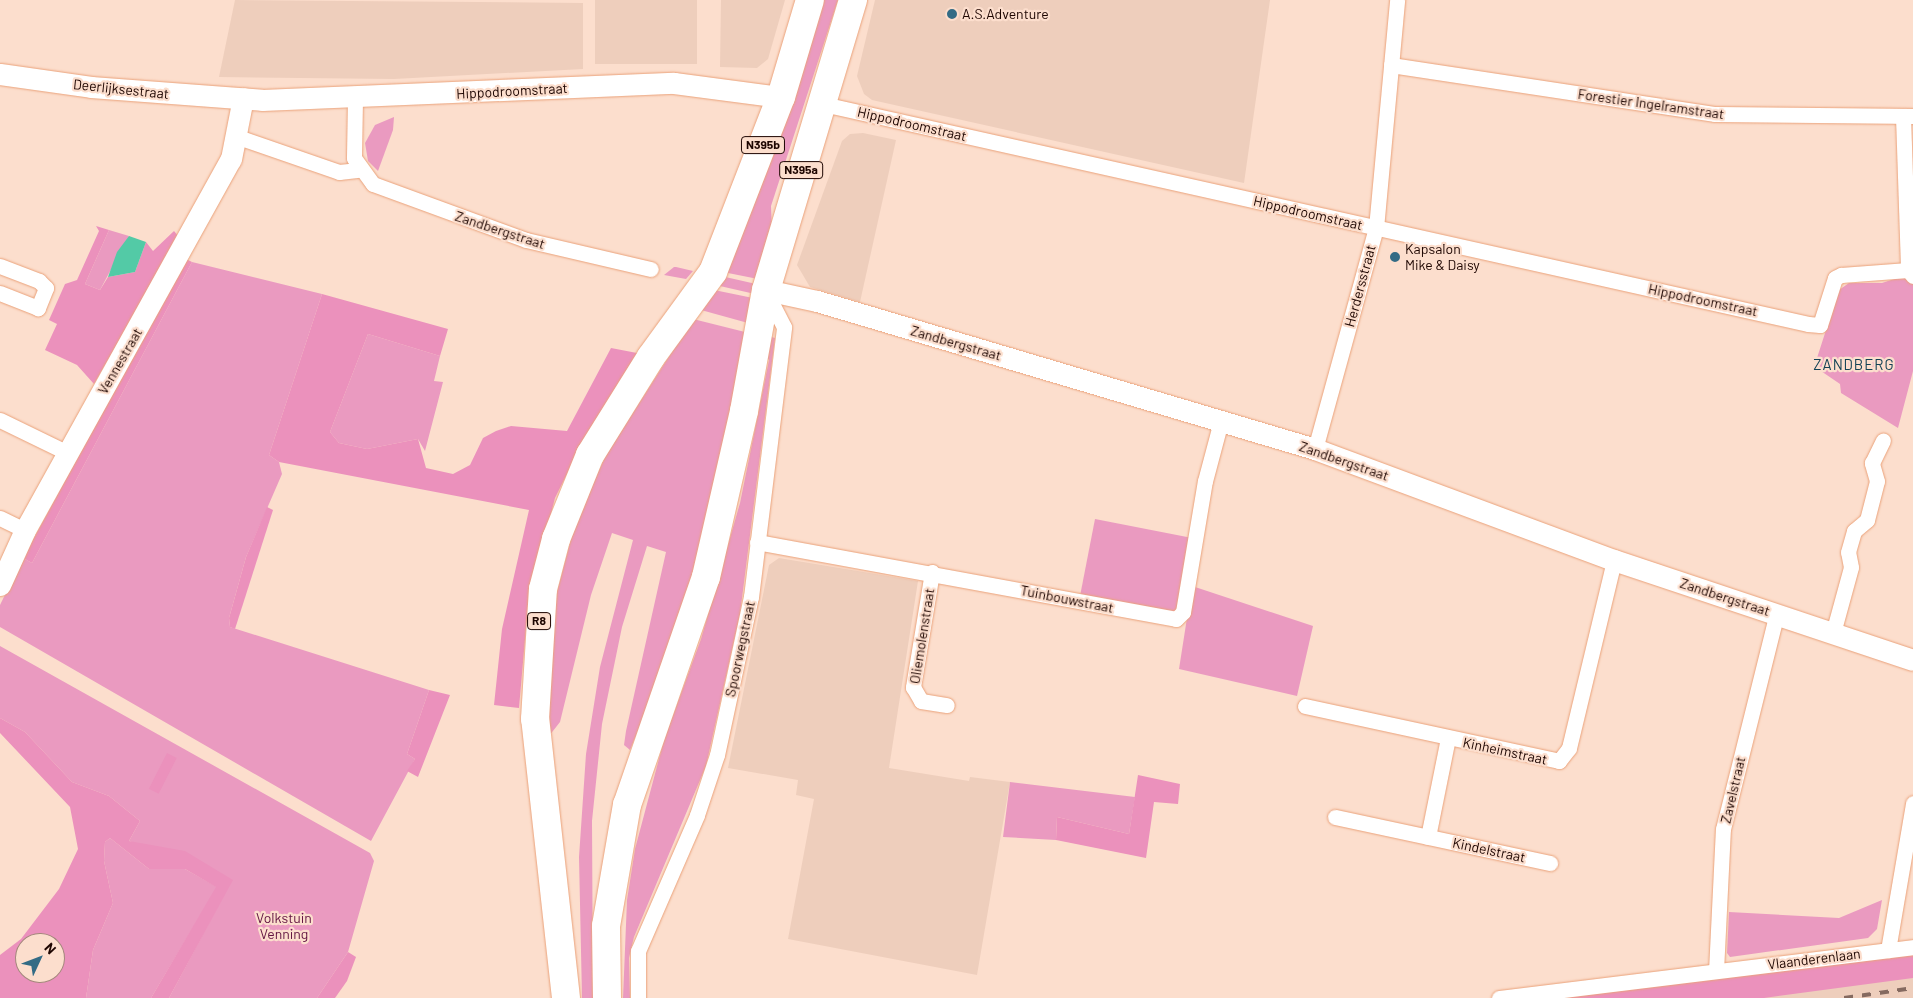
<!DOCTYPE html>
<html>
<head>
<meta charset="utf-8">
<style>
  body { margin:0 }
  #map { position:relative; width:1913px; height:998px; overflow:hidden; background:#fcdecd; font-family:Barlow,sans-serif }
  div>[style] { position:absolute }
  .built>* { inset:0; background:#eecebc; transform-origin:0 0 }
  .green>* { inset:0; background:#ea9ac0; transform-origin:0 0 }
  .forest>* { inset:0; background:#eb91bc; transform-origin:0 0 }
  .water>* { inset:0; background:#53caa6 }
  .roads { filter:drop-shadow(0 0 1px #eaa27a) drop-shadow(0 0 1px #eaa27a) }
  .street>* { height:15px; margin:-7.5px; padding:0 7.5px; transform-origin:7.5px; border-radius:7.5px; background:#fff }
  .secondary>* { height:21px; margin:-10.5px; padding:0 10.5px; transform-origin:10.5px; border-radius:10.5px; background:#fff }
  .highway>* { height:28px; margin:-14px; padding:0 14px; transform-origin:14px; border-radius:14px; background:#fff }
  .rail>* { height:4px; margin-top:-2px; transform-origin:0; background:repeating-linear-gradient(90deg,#856a60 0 9px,transparent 0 18px) }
  .dots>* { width:14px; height:14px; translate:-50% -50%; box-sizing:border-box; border:2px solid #fcdecd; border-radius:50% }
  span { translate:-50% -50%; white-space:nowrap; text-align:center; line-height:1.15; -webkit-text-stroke:4.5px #fcdecd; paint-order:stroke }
  .shield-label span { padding:1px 4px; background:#fcdecd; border:1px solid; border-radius:4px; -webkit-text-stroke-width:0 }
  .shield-label { font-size:12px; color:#1d0500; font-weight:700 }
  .poi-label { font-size:14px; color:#1d0500 }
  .left { translate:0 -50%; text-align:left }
  .street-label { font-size:14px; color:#1d0500 }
  .park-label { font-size:14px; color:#611240 }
  .neighbourhood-label { font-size:15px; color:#134256; letter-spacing:1px }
  .north { position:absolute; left:15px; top:933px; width:50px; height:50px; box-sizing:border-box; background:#fcdecd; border:1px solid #a3877b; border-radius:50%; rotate:47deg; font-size:14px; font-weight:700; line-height:20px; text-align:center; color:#1d0500 }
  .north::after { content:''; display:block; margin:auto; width:18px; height:22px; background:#336b85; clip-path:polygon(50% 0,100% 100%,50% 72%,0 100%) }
</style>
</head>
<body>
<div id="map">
  <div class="built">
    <div style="clip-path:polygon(235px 0,583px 3px,583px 69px,394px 79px,219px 77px)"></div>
    <div style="left:595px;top:0;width:102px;height:64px"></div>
    <div style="clip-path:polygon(721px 0,785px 0,768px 59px,757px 68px,720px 67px)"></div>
    <div style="clip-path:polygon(875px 0,1270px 0,1244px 183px,872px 100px,864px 94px,857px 76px)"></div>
    <div style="clip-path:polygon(863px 133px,896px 140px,860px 302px,810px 287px,797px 265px,842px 141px,850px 134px)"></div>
    <div style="clip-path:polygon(779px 558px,918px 581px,889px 768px,969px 781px,970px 777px,1010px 782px,977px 975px,788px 939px,814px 799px,796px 795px,798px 780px,728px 768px,769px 565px)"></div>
    <div style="clip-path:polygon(1913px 958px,1913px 998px,1622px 998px)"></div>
  </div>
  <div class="green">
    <div style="clip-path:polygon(819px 0,838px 0,771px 206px,772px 232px,758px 279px,723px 272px)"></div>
    <div style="clip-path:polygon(394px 117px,393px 130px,378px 171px,368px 161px,365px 143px,375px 125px)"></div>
    <div style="clip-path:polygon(109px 230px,129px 236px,100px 290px,85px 284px)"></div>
    <div style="clip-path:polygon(192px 262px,322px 294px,269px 455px,279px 462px,282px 474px,246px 557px,229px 618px,230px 627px,429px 690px,407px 754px,415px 759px,371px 841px,0 627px,0 605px,23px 558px,32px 563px)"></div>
    <div style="clip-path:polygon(674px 267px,676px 267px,693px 271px,686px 279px,664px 275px)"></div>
    <div style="left:721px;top:276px;width:36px;height:10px;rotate:13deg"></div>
    <div style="clip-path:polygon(1903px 276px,1913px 282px,1913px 371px,1898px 428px,1841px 393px,1840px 384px,1818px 369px,1816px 361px,1839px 290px,1849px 283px,1882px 283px)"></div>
    <div style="clip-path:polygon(714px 290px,753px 298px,748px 323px,701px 310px)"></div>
    <div style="clip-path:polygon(693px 319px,745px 332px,712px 516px,665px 665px,630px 750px,624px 745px,626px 731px,666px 552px,647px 546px,622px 627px,602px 724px,592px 821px,593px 998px,582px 998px,579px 857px,586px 754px,600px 667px,633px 540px,612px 533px,591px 595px,560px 722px,549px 736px,550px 657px,557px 592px,575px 524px,606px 455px)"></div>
    <div style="clip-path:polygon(368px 334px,440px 356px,434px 381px,443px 382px,425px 451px,418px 439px,367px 449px,339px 443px,330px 432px)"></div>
    <div style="clip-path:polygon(768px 336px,775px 338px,740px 614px,706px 766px,634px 937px,629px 958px,630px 998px,623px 998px,627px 900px,635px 849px,664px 740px,701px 639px,740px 503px,769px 360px,764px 354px)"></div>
    <div style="left:1095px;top:519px;width:99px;height:81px;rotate:11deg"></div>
    <div style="clip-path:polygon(1192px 586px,1313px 626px,1297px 696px,1179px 669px)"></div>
    <div style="clip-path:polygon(0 646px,370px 853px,374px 861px,348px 952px,317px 998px,169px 998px,232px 880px,129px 841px,140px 821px,109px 796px,72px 782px,25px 732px,0 718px)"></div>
    <div style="clip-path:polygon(1010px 782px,1135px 797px,1129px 834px,1057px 817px,1056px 840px,1003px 837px)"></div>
    <div style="clip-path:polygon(110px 838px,149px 869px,185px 869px,217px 887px,151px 998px,86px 998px,93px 950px,113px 903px,104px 861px,105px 842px)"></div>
    <div style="clip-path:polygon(1882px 900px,1877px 929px,1868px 938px,1730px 957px,1727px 953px,1729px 912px,1839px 918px)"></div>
  </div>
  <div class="forest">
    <div style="clip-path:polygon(96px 226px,109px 230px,85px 284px,100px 290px,108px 277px,135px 272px,146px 242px,153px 251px,174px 231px,179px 237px,94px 384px,77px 365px,45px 350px,57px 324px,49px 320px,65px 284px,77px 280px,99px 231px)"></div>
    <div style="clip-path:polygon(186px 259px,192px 262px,32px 563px,23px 558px)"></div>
    <div style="clip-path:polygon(322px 294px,448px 329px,440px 356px,368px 334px,330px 432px,339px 443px,367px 449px,418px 439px,426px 468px,453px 474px,470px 465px,483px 438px,496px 431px,511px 426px,567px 431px,611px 348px,637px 353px,587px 434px,555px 498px,528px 605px,519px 708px,494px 705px,502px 629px,529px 510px,279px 462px,269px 455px)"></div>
    <div style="clip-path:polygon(267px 507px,273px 510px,235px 629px,230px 627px,229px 618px,246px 557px)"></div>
    <div style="clip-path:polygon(429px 690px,450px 695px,418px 777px,407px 771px,415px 759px,407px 754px)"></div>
    <div style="clip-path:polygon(evenodd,0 718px,25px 732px,72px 782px,109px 796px,140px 821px,129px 841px,185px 851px,233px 880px,169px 998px,151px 998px,216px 887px,185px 869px,149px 869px,110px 838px,105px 842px,104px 861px,113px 903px,93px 950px,86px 998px,0 998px,0 955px,21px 939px,59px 889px,78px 849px,70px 807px,0 733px,0 718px,25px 943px,55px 943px,55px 973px,25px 973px,25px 943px)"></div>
    <div style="left:167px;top:753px;width:11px;height:40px;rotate:27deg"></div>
    <div style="clip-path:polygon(1138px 775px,1180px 784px,1178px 804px,1154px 802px,1146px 858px,1056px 840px,1057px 817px,1129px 834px)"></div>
    <div style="clip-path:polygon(348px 952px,356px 957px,347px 981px,335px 998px,317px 998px)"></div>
    <div style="clip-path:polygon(1913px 953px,1913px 978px,1764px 998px,1564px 998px)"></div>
  </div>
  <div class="water">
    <div style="clip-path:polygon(129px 236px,146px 242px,135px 272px,108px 277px,117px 252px)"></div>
  </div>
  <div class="roads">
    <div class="street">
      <div style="left:1391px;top:65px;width:328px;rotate:8.6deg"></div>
      <div style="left:1715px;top:114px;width:198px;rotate:0.6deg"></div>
      <div style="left:355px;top:99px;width:59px;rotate:91deg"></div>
      <div style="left:354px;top:158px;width:32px;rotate:54deg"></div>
      <div style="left:373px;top:184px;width:163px;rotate:20.1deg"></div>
      <div style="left:526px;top:240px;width:128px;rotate:13.1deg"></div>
      <div style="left:823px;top:104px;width:1009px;rotate:12.59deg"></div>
      <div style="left:1808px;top:324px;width:12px;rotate:5deg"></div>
      <div style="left:1820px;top:325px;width:49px;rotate:-72.3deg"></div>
      <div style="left:1835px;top:278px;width:7px;rotate:-27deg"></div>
      <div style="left:1841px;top:275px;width:67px;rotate:-4.3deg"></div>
      <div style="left:1908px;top:270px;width:8px;rotate:50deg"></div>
      <div style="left:1903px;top:116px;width:154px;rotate:88.1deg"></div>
      <div style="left:238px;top:137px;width:107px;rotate:19.1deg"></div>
      <div style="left:339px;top:172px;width:20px;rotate:-6deg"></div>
      <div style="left:0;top:266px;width:42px;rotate:21deg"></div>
      <div style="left:39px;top:281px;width:10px;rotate:45deg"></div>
      <div style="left:46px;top:288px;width:22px;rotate:112deg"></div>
      <div style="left:38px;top:308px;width:41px;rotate:-158.5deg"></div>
      <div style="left:0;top:420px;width:76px;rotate:25.9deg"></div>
      <div style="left:1315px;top:449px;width:229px;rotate:-74.6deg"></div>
      <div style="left:1376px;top:228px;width:229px;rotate:-84.7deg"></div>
      <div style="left:0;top:518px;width:28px;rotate:26deg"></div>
      <div style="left:757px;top:542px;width:426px;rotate:10.4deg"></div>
      <div style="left:1176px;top:619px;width:10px;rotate:-45deg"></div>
      <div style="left:1183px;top:612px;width:133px;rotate:-80.5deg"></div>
      <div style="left:1205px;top:481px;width:62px;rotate:-75.1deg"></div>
      <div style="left:932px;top:572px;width:117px;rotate:99.4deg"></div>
      <div style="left:913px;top:687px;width:16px;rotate:60deg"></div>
      <div style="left:921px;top:701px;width:26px;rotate:9deg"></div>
      <div style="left:1833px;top:633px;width:68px;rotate:-74.7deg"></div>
      <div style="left:1851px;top:567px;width:15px;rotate:-101deg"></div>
      <div style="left:1848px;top:552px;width:22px;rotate:-74deg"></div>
      <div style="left:1854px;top:531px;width:17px;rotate:-40deg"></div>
      <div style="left:1867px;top:520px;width:40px;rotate:-75.6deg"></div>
      <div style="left:1877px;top:481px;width:19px;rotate:-106deg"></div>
      <div style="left:1872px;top:463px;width:25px;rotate:-64deg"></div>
      <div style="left:1305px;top:706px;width:260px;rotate:12.2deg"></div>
      <div style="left:1559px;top:761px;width:16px;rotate:-52deg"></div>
      <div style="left:1569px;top:748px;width:193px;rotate:-76.5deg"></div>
      <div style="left:1335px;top:817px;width:220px;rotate:12.1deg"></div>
      <div style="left:1428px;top:837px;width:101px;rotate:-78.6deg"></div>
      <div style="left:1888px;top:950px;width:149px;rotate:-80.3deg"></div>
      <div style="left:1716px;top:971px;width:142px;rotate:-87.2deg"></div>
      <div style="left:1723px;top:829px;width:223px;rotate:-76deg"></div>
      <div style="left:638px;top:998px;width:47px;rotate:-90deg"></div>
      <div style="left:638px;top:951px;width:148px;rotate:-66.5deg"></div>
      <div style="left:697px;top:815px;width:63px;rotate:-71.6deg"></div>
      <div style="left:717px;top:755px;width:162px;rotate:-77.9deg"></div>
      <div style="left:751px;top:597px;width:272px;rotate:-83deg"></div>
      <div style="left:784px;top:327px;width:37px;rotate:-117deg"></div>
      <div style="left:1499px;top:998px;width:417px;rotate:-7deg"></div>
    </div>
    <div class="secondary">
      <div style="left:0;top:74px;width:92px;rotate:8.1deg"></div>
      <div style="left:91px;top:87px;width:171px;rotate:4.3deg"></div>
      <div style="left:262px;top:100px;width:412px;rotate:-2.4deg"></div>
      <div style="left:674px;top:83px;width:108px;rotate:7.5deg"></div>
      <div style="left:766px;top:290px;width:52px;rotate:12.2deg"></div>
      <div style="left:817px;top:301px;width:520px;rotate:16.55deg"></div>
      <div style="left:1315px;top:449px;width:319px;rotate:20.4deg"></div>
      <div style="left:1614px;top:560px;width:315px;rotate:18.5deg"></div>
      <div style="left:0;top:585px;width:60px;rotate:-65.6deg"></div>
      <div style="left:25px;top:530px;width:424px;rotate:-61deg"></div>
      <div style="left:231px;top:159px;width:62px;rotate:-78.9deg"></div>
    </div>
    <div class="highway">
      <div style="left:566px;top:998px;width:281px;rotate:-96.3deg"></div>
      <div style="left:535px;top:719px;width:130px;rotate:-86.5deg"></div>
      <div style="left:543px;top:589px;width:52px;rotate:-75.4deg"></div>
      <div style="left:556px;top:539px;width:91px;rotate:-68deg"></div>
      <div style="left:590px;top:455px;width:115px;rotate:-58.1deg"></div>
      <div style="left:651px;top:357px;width:105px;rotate:-53.9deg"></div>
      <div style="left:713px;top:272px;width:188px;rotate:-68.8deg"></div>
      <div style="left:781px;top:97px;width:101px;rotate:-73.4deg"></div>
      <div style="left:607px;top:998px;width:72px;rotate:-90.8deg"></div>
      <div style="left:606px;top:926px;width:123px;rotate:-80.2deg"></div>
      <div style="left:627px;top:805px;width:241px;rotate:-70.9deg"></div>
      <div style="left:706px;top:577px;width:170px;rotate:-77.1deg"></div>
      <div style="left:744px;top:411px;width:123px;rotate:-79.7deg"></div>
      <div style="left:766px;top:290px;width:303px;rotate:-73.3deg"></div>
    </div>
  </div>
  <div class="rail">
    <div style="left:1844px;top:998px;width:70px;rotate:-8.2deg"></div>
  </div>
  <div class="dots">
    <div style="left:952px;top:14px;background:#336b85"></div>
    <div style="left:1395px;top:257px;background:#336b85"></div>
  </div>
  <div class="shield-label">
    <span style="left:763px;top:145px">N395b</span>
    <span style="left:801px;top:170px">N395a</span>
    <span style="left:539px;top:621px">R8</span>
  </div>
  <div class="poi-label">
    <span class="left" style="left:962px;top:14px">A.S.Adventure</span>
    <span class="left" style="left:1405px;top:257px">Kapsalon<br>Mike &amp; Daisy</span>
  </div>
  <div class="street-label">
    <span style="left:121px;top:89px;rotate:6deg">Deerlijksestraat</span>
    <span style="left:512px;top:91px;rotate:-3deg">Hippodroomstraat</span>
    <span style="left:1651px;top:104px;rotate:8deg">Forestier Ingelramstraat</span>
    <span style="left:912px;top:124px;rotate:13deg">Hippodroomstraat</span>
    <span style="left:1308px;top:213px;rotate:13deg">Hippodroomstraat</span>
    <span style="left:500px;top:230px;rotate:18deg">Zandbergstraat</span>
    <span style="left:1360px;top:286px;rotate:-75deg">Herdersstraat</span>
    <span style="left:1703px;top:300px;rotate:12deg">Hippodroomstraat</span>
    <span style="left:956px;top:343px;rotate:16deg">Zandbergstraat</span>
    <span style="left:120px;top:361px;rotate:-60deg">Vennestraat</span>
    <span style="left:1344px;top:461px;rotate:19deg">Zandbergstraat</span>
    <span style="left:1725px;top:597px;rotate:18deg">Zandbergstraat</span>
    <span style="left:1067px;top:599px;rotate:11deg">Tuinbouwstraat</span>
    <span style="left:922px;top:636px;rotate:-81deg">Oliemolenstraat</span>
    <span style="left:740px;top:649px;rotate:-78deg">Spoorwegstraat</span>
    <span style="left:1505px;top:751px;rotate:12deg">Kinheimstraat</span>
    <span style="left:1733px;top:790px;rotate:-77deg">Zavelstraat</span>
    <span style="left:1489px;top:850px;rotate:12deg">Kindelstraat</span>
    <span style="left:1814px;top:959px;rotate:-7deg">Vlaanderenlaan</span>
  </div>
  <div class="park-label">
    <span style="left:284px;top:926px">Volkstuin<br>Venning</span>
  </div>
  <div class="neighbourhood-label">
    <span style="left:1854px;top:365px">ZANDBERG</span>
  </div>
  <div class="north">N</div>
</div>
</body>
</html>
